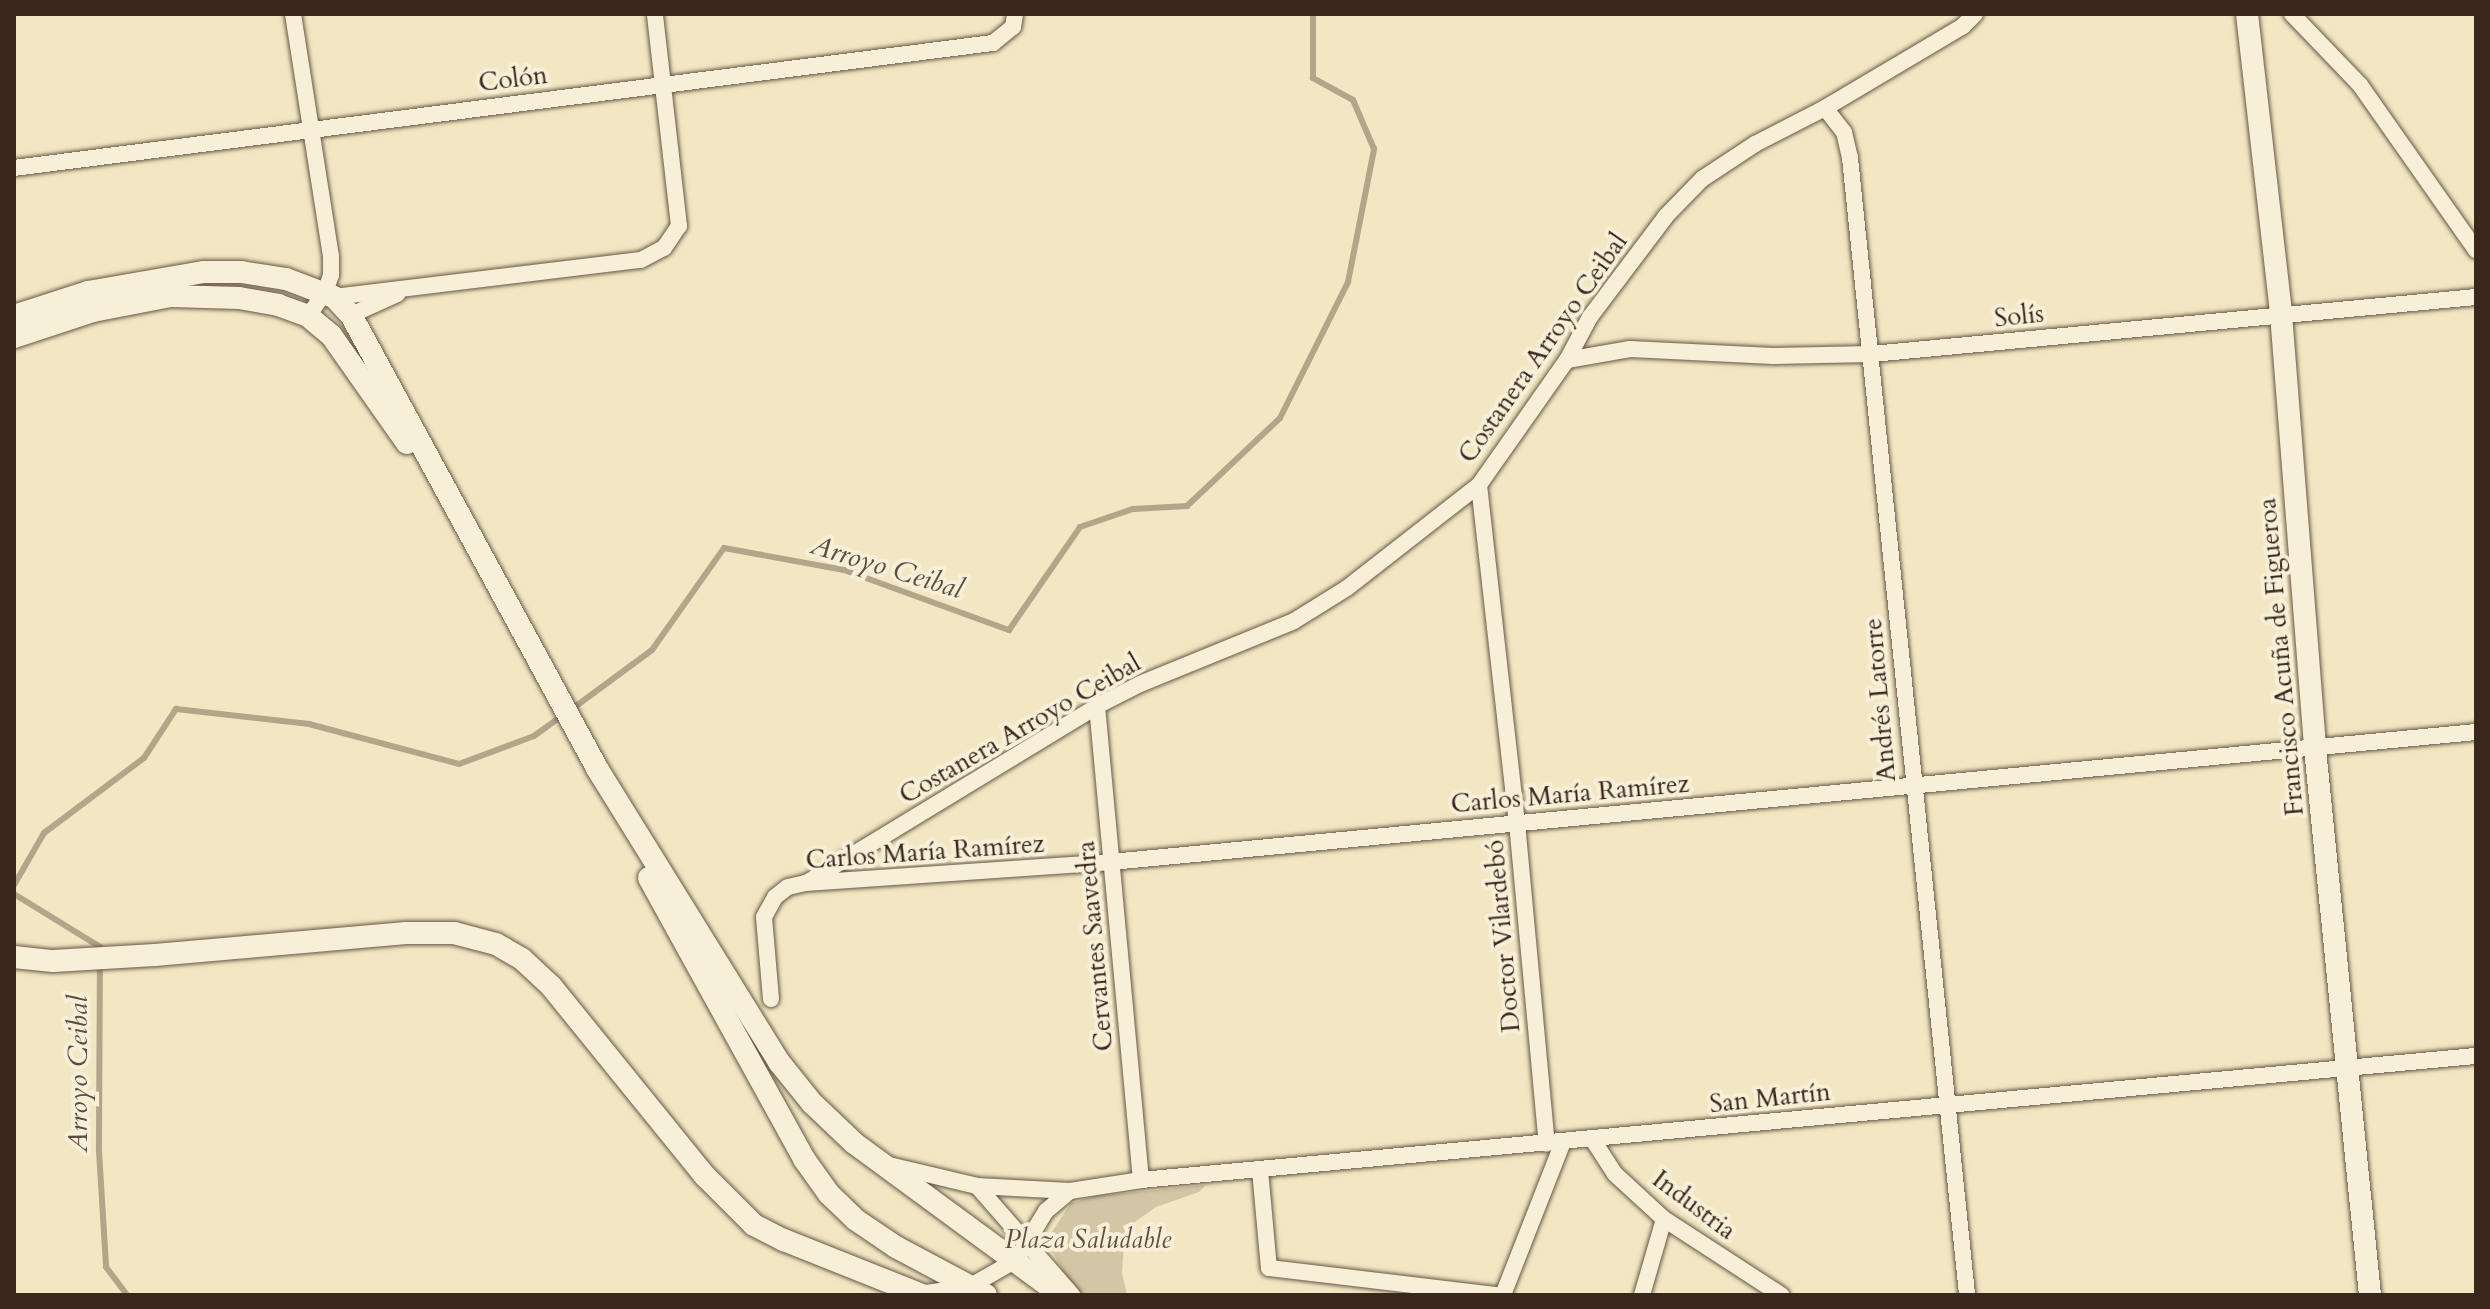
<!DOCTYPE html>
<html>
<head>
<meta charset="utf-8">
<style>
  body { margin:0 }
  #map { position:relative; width:2490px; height:1309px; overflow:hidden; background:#f2e7c2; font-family:Cardo,serif }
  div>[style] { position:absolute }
  .green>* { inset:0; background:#d3c6a6 }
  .stream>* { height:6px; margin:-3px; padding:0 3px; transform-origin:3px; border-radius:3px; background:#b3a58a }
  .roads { filter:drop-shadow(0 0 2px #675646) drop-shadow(0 0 2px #675646) }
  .street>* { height:16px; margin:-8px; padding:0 8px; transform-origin:8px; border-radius:8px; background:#f7efd7 }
  .secondary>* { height:22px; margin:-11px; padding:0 11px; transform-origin:11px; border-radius:11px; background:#f7efd7 }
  span { translate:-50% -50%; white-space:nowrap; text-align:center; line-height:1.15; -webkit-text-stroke:8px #f7efd7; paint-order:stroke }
  .street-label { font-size:26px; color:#39261d }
  .park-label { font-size:26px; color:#604e3f; font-style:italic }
  .water-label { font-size:28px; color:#5e4c3e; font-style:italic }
  .frame { position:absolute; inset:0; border:16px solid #39261d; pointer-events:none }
</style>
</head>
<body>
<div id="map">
  <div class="green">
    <div style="clip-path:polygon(1206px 1185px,1199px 1192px,1156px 1207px,1136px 1221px,1124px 1243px,1122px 1273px,1127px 1295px,1083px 1295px,1066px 1277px,1051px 1249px,1049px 1236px,1071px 1203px,1096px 1196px)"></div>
  </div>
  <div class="stream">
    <div style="left:572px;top:709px;width:99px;rotate:-36.4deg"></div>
    <div style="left:652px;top:650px;width:125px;rotate:-54.8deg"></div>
    <div style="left:724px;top:548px;width:122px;rotate:10.4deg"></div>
    <div style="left:844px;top:570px;width:176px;rotate:20deg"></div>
    <div style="left:1009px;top:630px;width:125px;rotate:-55.4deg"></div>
    <div style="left:1080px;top:527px;width:56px;rotate:-18.8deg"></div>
    <div style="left:1133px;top:509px;width:54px;rotate:-3.2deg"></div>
    <div style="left:1187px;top:506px;width:128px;rotate:-43.4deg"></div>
    <div style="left:1280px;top:418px;width:152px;rotate:-63.4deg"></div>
    <div style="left:1348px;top:282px;width:136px;rotate:-78.9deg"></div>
    <div style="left:1374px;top:149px;width:53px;rotate:-113.2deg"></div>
    <div style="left:1353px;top:100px;width:46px;rotate:-151.2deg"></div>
    <div style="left:1313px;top:78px;width:64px;rotate:-90deg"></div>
    <div style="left:14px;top:885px;width:60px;rotate:-60deg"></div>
    <div style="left:44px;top:833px;width:125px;rotate:-36.9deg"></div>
    <div style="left:144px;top:758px;width:59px;rotate:-56.9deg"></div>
    <div style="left:176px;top:709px;width:134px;rotate:6.4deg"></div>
    <div style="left:309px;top:724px;width:155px;rotate:14.9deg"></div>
    <div style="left:459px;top:764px;width:80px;rotate:-20.5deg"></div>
    <div style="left:534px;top:736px;width:36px;rotate:-36deg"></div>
    <div style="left:14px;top:894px;width:101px;rotate:31.6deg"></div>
    <div style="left:100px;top:947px;width:204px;rotate:90.3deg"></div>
    <div style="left:99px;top:1151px;width:116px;rotate:86.5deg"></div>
    <div style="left:106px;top:1267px;width:35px;rotate:53deg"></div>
  </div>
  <div class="roads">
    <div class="street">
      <div style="left:293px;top:14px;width:245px;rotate:81.1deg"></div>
      <div style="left:331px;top:256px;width:19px;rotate:90deg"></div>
      <div style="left:331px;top:275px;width:18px;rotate:109deg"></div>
      <div style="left:325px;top:292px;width:29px;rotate:125deg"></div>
      <div style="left:2292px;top:14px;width:98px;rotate:46.2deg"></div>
      <div style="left:2360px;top:85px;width:202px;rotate:54.9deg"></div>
      <div style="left:1825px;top:108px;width:31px;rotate:52deg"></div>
      <div style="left:1844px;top:132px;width:27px;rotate:77deg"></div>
      <div style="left:1850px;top:158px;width:1143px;rotate:84.12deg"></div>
      <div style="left:14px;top:168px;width:987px;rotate:-7.28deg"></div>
      <div style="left:993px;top:43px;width:26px;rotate:-39deg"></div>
      <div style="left:1013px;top:27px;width:13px;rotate:-81deg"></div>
      <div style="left:334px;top:297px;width:309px;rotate:-6.9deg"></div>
      <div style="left:641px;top:260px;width:26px;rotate:-28deg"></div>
      <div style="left:664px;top:248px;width:27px;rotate:-56deg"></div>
      <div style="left:679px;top:226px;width:213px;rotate:-96.5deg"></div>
      <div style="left:351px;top:315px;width:51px;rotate:-24.5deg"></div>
      <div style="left:1567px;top:360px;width:64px;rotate:-9.9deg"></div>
      <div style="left:1630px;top:349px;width:143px;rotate:2.8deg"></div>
      <div style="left:1773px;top:356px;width:99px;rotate:-1.2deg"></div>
      <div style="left:1872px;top:354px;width:607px;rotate:-5.39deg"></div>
      <div style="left:1479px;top:485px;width:340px;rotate:83.6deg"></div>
      <div style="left:1517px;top:823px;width:322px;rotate:84.7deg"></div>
      <div style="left:1097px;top:706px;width:476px;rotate:84.7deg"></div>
      <div style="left:808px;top:882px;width:338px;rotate:-31.3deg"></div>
      <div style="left:1097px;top:706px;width:48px;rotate:-27.1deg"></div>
      <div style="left:1140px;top:684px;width:166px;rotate:-22.2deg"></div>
      <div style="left:1294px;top:621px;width:62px;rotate:-31.9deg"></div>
      <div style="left:1347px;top:588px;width:167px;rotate:-38deg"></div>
      <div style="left:1479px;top:485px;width:153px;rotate:-54.9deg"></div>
      <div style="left:1567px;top:360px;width:49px;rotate:-61.9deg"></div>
      <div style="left:1590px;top:317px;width:126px;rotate:-53deg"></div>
      <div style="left:1666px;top:216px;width:52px;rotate:-45.8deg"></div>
      <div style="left:1702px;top:179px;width:64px;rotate:-33.4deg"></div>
      <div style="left:1755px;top:144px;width:79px;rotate:-27.2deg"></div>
      <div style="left:1825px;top:108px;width:161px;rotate:-30.7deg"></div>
      <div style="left:1963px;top:26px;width:17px;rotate:-45deg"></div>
      <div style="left:771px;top:999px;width:82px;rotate:-94.9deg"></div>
      <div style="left:764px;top:917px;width:23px;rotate:-61deg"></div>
      <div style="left:775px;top:897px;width:16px;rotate:-38deg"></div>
      <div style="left:788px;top:887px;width:18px;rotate:-13deg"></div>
      <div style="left:806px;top:883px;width:306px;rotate:-3.9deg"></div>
      <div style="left:1111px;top:862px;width:1371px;rotate:-5.44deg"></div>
      <div style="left:1593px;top:1140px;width:40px;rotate:57.1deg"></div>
      <div style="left:1615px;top:1174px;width:67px;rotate:42.6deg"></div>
      <div style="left:1664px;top:1219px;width:140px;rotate:33deg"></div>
      <div style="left:889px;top:1165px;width:90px;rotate:13.4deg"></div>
      <div style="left:977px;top:1186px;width:93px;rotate:3.1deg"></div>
      <div style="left:1070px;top:1191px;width:72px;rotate:-8.8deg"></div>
      <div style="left:1141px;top:1180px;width:1341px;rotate:-5.31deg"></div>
      <div style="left:1260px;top:1170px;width:98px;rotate:84.8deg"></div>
      <div style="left:1269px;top:1268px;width:230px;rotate:6.8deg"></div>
      <div style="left:977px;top:1186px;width:145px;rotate:48.9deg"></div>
      <div style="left:919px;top:1294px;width:50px;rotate:-8deg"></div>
      <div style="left:969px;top:1287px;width:54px;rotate:-29.9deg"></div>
      <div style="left:1016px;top:1260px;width:57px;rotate:-58.5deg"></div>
      <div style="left:1046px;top:1211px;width:31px;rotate:-40deg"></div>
      <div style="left:1503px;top:1295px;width:164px;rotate:-68.6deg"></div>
      <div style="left:1642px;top:1295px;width:79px;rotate:-73.9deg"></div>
    </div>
    <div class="secondary">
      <div style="left:2247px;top:14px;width:302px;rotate:83.5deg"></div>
      <div style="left:2281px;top:314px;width:436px;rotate:85.5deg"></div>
      <div style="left:2315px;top:749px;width:549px;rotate:84.25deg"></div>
      <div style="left:14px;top:316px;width:78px;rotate:-18deg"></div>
      <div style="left:88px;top:292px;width:118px;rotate:-9.8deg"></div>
      <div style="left:204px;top:272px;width:37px"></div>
      <div style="left:241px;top:272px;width:46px;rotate:8.8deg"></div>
      <div style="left:286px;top:279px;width:51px;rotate:20.6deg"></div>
      <div style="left:334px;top:297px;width:25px;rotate:47deg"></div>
      <div style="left:351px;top:315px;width:518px;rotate:61.5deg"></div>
      <div style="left:598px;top:770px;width:344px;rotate:58.2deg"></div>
      <div style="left:779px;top:1062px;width:53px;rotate:51.2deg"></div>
      <div style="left:812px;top:1103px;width:58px;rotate:43.6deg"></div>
      <div style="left:854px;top:1143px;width:257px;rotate:36.3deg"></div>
      <div style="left:14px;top:337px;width:83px;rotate:-18.2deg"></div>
      <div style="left:93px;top:311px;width:79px;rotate:-10.9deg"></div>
      <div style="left:171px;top:296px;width:68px;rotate:1.7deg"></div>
      <div style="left:239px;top:298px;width:40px;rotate:10deg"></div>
      <div style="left:278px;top:305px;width:32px;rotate:20deg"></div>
      <div style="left:308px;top:316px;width:30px;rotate:40deg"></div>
      <div style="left:331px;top:335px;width:132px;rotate:54.9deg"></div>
      <div style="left:649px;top:878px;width:321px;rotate:61.1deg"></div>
      <div style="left:804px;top:1159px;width:43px;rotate:54.5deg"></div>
      <div style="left:829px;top:1194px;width:37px;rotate:44deg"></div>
      <div style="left:856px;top:1220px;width:48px;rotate:34deg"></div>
      <div style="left:896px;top:1247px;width:102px;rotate:28.1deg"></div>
      <div style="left:14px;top:957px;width:39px;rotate:6deg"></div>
      <div style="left:53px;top:961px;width:102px;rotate:-3.4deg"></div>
      <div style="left:155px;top:955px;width:252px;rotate:-5deg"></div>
      <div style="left:406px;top:933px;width:48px"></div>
      <div style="left:454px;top:933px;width:43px;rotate:14.7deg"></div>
      <div style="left:496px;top:944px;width:30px;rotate:30deg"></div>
      <div style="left:522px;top:959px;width:40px;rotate:43deg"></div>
      <div style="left:551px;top:986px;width:245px;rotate:51deg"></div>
      <div style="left:705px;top:1176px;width:69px;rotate:45deg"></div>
      <div style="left:754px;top:1225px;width:34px;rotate:27deg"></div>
      <div style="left:784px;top:1240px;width:149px;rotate:21.7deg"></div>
    </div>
  </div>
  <div class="street-label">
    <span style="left:513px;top:79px;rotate:-7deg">Colón</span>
    <span style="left:2019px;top:316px;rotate:-6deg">Solís</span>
    <span style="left:1543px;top:348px;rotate:-55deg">Costanera Arroyo Ceibal</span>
    <span style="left:2281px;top:657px;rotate:-95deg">Francisco Acuña de Figueroa</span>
    <span style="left:1880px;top:700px;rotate:-95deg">Andrés Latorre</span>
    <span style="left:1020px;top:729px;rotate:-30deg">Costanera Arroyo Ceibal</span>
    <span style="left:1570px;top:794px;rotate:-5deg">Carlos María Ramírez</span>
    <span style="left:925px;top:852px;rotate:-4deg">Carlos María Ramírez</span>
    <span style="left:1503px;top:936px;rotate:-95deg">Doctor Vilardebó</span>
    <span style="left:1095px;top:946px;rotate:-95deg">Cervantes Saavedra</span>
    <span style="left:1770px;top:1098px;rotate:-6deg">San Martín</span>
    <span style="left:1694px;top:1205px;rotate:37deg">Industria</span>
  </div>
  <div class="park-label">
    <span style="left:1088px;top:1240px">Plaza Saludable</span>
  </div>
  <div class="water-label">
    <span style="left:887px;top:567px;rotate:17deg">Arroyo Ceibal</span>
    <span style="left:78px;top:1074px;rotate:-90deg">Arroyo Ceibal</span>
  </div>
  <div class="frame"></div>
</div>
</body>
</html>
